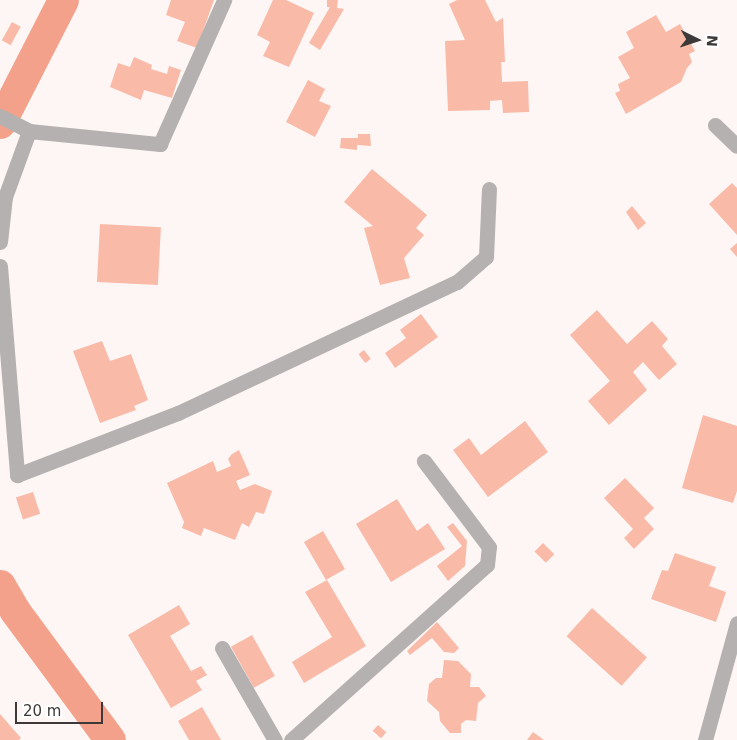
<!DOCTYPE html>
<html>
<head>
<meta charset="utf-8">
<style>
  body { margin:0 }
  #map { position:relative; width:737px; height:740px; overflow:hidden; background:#fef6f4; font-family:"DejaVu Sans",sans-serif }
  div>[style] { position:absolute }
  .canal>* { height:31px; margin:-15.5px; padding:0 15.5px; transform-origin:15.5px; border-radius:15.5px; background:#f3a18a }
  .building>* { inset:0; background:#f9baa8; transform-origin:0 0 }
  .street>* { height:15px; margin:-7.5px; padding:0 7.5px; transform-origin:7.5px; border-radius:7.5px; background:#b4b1b0 }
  span { translate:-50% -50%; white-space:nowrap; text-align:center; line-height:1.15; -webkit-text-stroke:4px #fff; paint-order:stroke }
  .north { position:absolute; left:672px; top:15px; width:50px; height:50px; -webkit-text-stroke:4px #fff; paint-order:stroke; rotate:94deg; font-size:14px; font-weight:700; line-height:20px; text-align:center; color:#3c3938 }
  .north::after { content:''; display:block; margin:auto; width:18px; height:22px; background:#3c3938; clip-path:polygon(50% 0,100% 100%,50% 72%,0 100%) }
  .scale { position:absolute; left:15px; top:702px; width:88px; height:22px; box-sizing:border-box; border:2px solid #3c3938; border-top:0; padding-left:6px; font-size:15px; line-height:18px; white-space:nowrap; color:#3c3938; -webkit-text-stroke:4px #fff; paint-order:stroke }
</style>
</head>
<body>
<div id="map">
  <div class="canal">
    <div style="left:0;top:123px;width:138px;rotate:-62.9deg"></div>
    <div style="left:0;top:585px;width:30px;rotate:60deg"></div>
    <div style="left:15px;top:611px;width:160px;rotate:53.6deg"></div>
  </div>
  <div class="building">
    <div style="clip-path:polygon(171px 0,214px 0,197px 48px,177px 41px,185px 22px,166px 15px)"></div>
    <div style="clip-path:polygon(273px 0,286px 0,314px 13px,289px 67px,263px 56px,270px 42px,257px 35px)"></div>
    <div style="clip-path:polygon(327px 0,338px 0,337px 8px,344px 9px,320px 50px,309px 43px,330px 7px,327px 7px)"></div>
    <div style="clip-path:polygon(457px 0,485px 0,496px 22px,503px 18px,505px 62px,501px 62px,502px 82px,528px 81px,529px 112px,503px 113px,502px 100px,490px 101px,490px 110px,448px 111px,445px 41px,465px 40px,449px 4px)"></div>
    <div style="clip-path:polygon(656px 15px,666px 32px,680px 24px,695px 51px,689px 54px,692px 62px,687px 68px,681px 82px,626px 114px,615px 93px,620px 91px,618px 84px,630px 78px,618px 57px,634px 48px,626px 32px)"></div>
    <div style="left:12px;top:22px;width:10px;height:21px;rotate:29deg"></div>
    <div style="clip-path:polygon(134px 57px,152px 65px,151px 69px,167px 74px,169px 66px,181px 70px,172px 98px,144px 90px,141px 100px,110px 87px,118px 63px,130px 67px)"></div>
    <div style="clip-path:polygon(308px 80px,325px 89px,319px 101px,331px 106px,315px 137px,286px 122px)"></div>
    <div style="clip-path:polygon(358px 134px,370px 134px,371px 146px,357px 145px,357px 150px,340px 148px,341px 138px,358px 138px)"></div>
    <div style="clip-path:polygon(372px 169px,427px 215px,416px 228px,424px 235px,404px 258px,410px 278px,380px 285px,364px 228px,373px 226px,344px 202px)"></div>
    <div style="clip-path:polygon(732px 183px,737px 188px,737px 235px,709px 204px)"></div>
    <div style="clip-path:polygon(632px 206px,646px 223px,638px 230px,626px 212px)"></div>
    <div style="left:100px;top:224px;width:61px;height:58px;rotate:3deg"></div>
    <div style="clip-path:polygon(737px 243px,737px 257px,730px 249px)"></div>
    <div style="clip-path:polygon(597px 310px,627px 344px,652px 321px,668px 339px,662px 346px,677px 364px,659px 380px,643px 362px,633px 372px,647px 390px,609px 425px,588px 401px,610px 381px,570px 335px)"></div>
    <div style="clip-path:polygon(421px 314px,438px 337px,395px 368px,385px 353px,406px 338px,400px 330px)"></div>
    <div style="clip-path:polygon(102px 341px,110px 361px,131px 354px,148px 400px,134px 406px,136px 410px,100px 423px,73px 351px)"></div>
    <div style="left:364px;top:350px;width:11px;height:7px;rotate:52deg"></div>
    <div style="clip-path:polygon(703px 415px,737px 426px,737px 491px,733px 503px,682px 488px)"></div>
    <div style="clip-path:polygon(525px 421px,548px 452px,488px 497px,453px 450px,469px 438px,481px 455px)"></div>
    <div style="clip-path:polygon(239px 450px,250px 475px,236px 481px,240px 490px,255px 484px,272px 491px,264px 514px,256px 512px,249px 527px,242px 523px,235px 540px,204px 528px,201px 536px,182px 528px,184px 522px,167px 483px,213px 461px,217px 472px,231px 466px,228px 459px,232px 454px)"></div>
    <div style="clip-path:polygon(625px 478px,654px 508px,644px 518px,654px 529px,634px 549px,624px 538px,633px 529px,604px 498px)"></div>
    <div style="left:33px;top:492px;width:23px;height:18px;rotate:72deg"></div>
    <div style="clip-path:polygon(397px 499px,417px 531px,428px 523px,445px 549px,391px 582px,356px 524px)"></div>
    <div style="clip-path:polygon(453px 523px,467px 541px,465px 566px,448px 581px,437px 566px,462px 546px,447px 527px)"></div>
    <div style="left:323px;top:531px;width:44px;height:22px;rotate:60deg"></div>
    <div style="left:543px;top:543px;width:16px;height:12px;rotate:45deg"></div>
    <div style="clip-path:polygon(675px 553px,716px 567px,709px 586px,726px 592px,716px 622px,651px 599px,662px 570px,668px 571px)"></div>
    <div style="clip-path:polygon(327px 580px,366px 646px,304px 683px,292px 662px,332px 637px,305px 592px)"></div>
    <div style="clip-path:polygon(179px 605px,190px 624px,170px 636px,191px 671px,201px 666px,207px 675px,196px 681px,202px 690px,171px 708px,128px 635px)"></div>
    <div style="left:592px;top:608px;width:74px;height:38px;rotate:42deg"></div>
    <div style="clip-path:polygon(437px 622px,459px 648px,454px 653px,444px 652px,432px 638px,410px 655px,407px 651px)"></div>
    <div style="left:252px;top:635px;width:47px;height:24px;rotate:61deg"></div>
    <div style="clip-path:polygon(444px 660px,458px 661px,471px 674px,470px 687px,479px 687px,486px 696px,478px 703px,476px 721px,466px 720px,461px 724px,461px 733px,450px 733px,440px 721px,439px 712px,427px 701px,429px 684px,436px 678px,442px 678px)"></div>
    <div style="clip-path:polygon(202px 707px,221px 740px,189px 740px,178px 721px)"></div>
    <div style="clip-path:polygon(0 714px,21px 738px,19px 740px,0 740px)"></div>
    <div style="left:378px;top:725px;width:11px;height:8px;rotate:41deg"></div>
    <div style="clip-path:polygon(533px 732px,544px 740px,527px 740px)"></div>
  </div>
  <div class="street">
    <div style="left:0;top:116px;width:33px;rotate:27deg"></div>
    <div style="left:29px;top:131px;width:132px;rotate:5.7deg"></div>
    <div style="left:160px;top:144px;width:158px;rotate:-66deg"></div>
    <div style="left:715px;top:125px;width:30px;rotate:44deg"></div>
    <div style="left:0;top:242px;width:45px;rotate:-83.7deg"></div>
    <div style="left:5px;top:197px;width:70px;rotate:-70deg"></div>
    <div style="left:0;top:266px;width:210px;rotate:85.3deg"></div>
    <div style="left:17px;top:475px;width:173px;rotate:-21.1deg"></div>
    <div style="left:178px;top:413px;width:308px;rotate:-25.2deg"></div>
    <div style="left:457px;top:282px;width:38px;rotate:-41deg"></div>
    <div style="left:486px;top:257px;width:68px;rotate:-87.5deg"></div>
    <div style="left:222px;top:648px;width:106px;rotate:60.1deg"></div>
    <div style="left:291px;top:740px;width:263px;rotate:-41.8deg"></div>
    <div style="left:487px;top:565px;width:18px;rotate:-84deg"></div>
    <div style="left:489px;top:547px;width:108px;rotate:-127.1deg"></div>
    <div style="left:705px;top:740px;width:121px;rotate:-74.7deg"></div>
  </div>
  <div class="north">N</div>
  <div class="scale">20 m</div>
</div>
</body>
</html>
